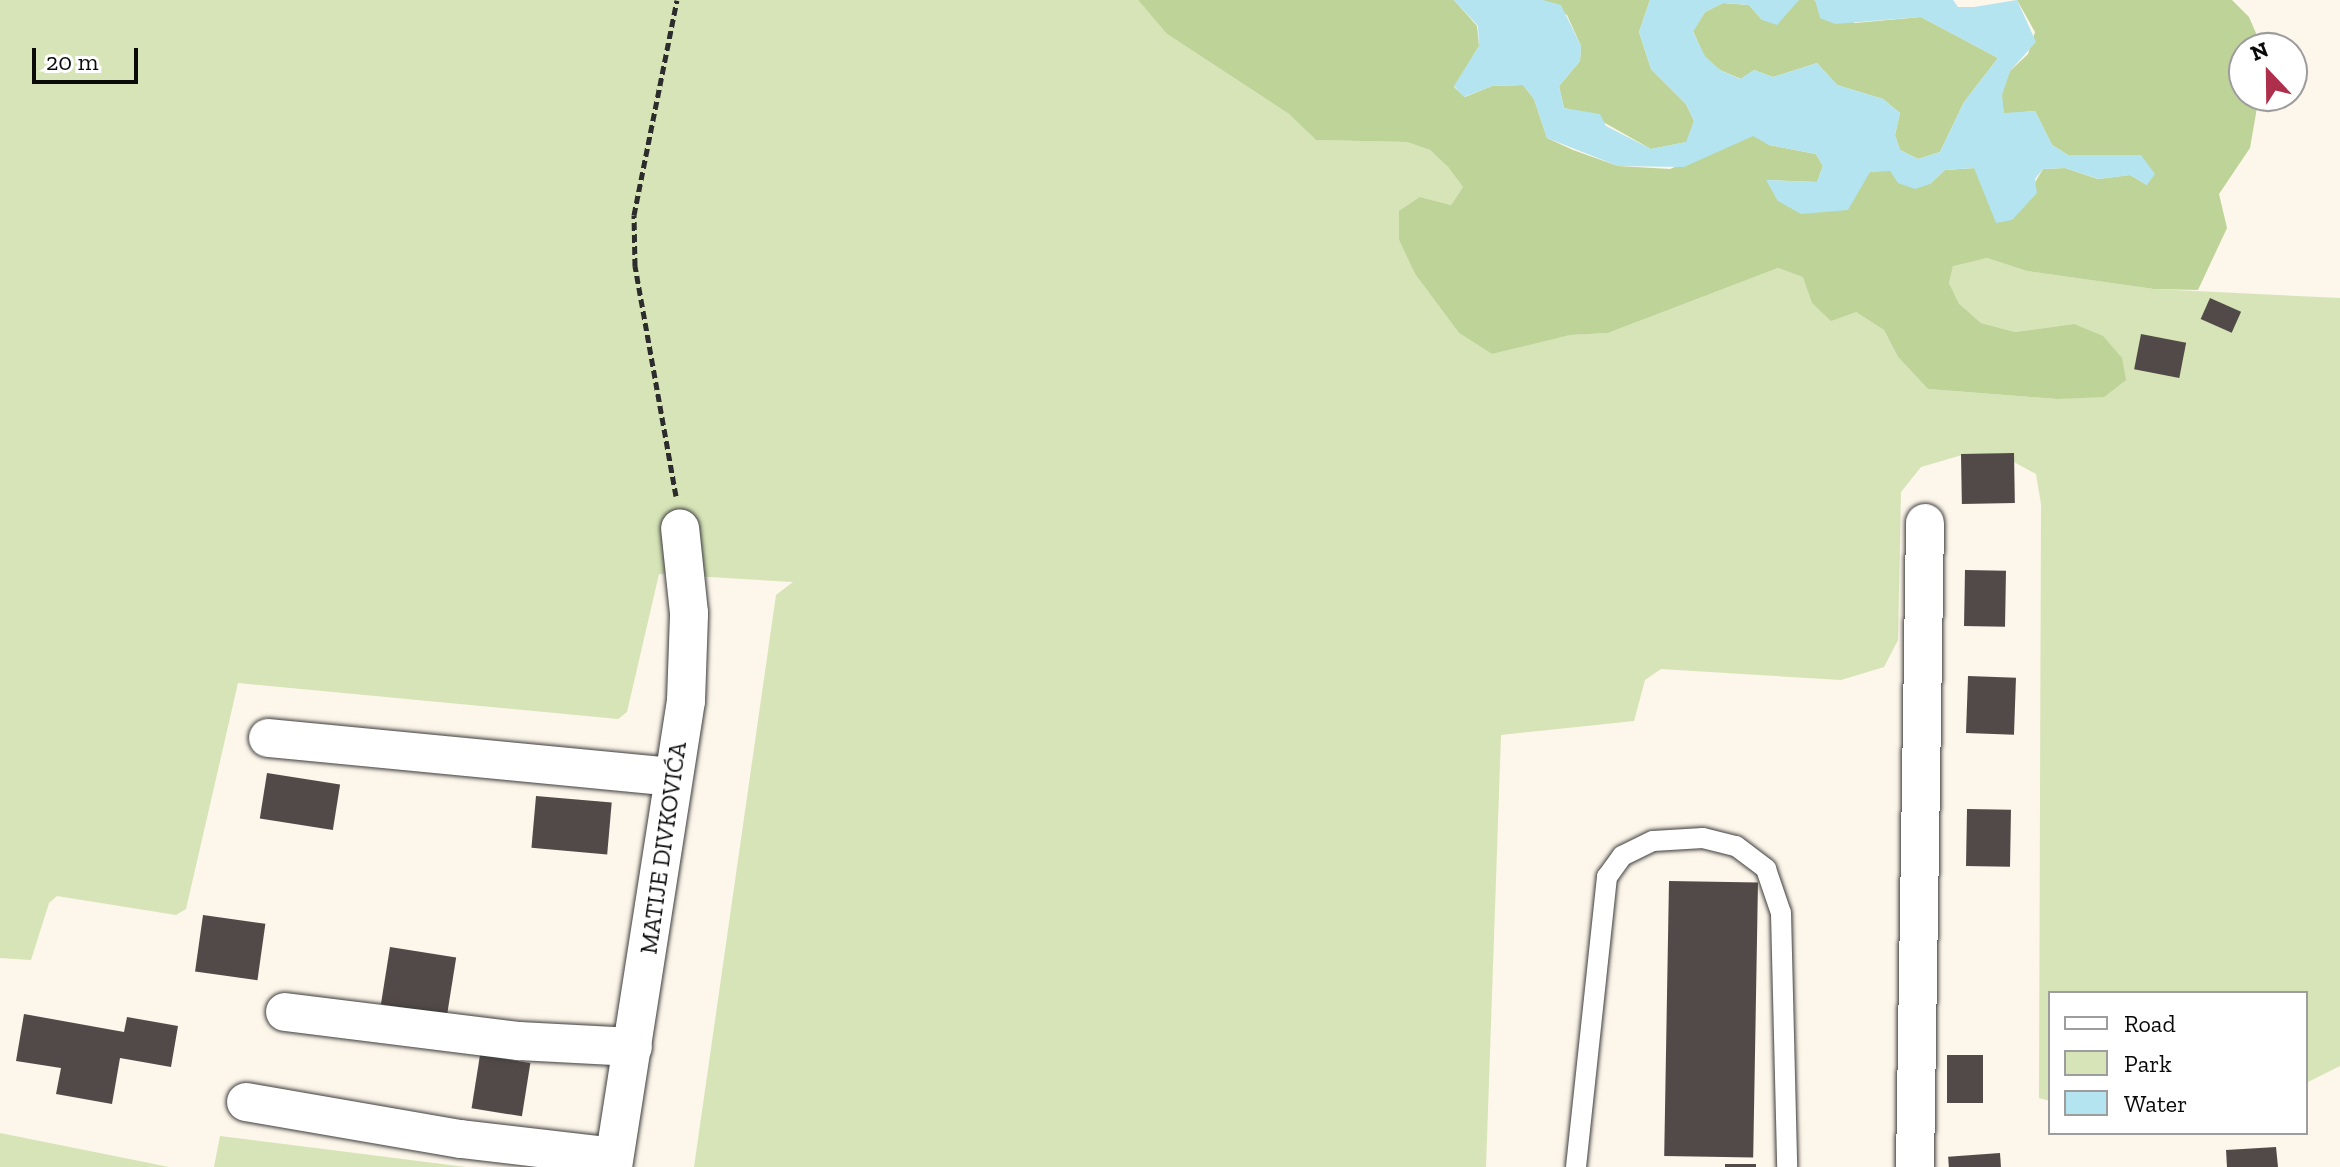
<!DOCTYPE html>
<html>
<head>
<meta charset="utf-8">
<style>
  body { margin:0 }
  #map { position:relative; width:2340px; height:1167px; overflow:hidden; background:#fdf6ea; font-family:"Zilla Slab",serif }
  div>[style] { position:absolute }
  .green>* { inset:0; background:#d6e4b7 }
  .forest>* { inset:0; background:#bdd398 }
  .water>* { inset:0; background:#b3e4f0 }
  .building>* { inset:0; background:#524a48; transform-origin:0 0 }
  .path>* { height:5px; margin-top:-2.5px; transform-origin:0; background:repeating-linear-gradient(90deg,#2c2c2c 0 8px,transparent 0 12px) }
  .roads { filter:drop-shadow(0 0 2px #3d3d3d) drop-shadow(0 0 2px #3d3d3d) }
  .service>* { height:20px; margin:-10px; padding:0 10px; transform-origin:10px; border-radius:10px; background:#fff }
  .minor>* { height:38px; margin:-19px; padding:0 19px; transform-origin:19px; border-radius:19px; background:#fff }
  span { translate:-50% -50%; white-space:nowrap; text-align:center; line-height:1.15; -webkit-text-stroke:8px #fff; paint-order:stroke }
  .street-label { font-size:24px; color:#0a0a0a }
  .legend { position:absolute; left:2048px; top:991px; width:260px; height:144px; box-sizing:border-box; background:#fff; border:2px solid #9d9d9d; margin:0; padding:10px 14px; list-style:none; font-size:24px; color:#0a0a0a }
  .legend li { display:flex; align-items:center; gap:16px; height:40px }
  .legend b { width:40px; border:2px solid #9d9d9d }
  .north { position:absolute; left:2228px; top:32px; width:80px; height:80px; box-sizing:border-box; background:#fff; border:2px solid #9d9d9d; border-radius:50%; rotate:338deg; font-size:22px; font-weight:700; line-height:32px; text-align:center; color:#0a0a0a }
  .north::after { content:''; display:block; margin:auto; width:28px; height:36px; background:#ae2f4c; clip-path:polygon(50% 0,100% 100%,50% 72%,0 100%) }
  .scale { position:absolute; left:32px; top:48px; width:106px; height:36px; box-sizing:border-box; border:4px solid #0a0a0a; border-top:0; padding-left:10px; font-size:24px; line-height:28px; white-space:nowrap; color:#0a0a0a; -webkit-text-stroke:6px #fff; paint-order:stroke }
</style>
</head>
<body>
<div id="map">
  <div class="green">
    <div style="clip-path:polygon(0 0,1138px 0,1167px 34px,1289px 114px,1316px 140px,1407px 142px,1430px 150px,1448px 167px,1463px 187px,1451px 205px,1420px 197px,1399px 240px,1415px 274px,1459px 333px,1492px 354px,1569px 335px,1608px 333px,1778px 268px,1804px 277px,1812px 303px,1856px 312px,1884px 330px,1898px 357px,1928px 389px,2057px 399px,2074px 324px,2015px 332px,1981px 323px,1959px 305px,1949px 283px,1953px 265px,1987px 258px,2027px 271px,2154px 289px,2340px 298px,2340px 1066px,2306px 1083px,2306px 993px,2050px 993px,2050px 1101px,2039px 1098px,2041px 504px,2036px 474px,2001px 455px,1962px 455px,1921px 467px,1901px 492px,1898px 640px,1884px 667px,1841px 680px,1661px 669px,1645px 680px,1634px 721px,1501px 735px,1486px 1167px,694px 1167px,776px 595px,793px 582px,659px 574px,627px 712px,618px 719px,238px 683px,186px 909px,176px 915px,57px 896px,49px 903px,31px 960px,0 958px)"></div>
    <div style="clip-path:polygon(0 1133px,169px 1167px,0 1167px)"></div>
    <div style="clip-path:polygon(220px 1136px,466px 1167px,214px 1167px)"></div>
  </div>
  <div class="forest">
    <div style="clip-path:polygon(1138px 0,1454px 0,1477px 26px,1479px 46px,1454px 87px,1465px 97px,1492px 86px,1523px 85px,1534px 99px,1547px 138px,1573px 150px,1618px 166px,1670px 169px,1754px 135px,1769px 145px,1816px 154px,1823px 166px,1817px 182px,1767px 180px,1778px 201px,1858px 186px,1870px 172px,1890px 170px,1930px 184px,1945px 170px,1975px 168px,2013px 219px,2043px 169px,2065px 168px,2098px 179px,2130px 175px,2147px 185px,2141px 155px,2068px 155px,2052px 145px,2035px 111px,2004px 114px,2001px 95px,2010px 71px,2028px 54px,2035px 32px,2017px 0,2232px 0,2249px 17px,2262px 47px,2244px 48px,2244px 96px,2259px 96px,2250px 148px,2219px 194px,2227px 228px,2198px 290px,2154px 289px,2027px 271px,1987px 258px,1953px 266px,1949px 283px,1959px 304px,1981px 323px,2015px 332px,2074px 324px,2103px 336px,2122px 358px,2126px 380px,2104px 397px,2057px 399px,1928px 389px,1898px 357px,1884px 330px,1856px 312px,1831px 321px,1812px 303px,1803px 277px,1778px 268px,1608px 333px,1570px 335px,1492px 354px,1459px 333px,1415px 274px,1399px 240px,1399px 211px,1420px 197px,1451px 205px,1463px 187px,1448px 167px,1430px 150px,1407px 142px,1316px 140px,1289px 114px,1167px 34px)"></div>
    <div style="clip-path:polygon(1543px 0,1650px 0,1639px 32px,1651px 69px,1686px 104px,1694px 121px,1687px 142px,1651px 149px,1589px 114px,1564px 108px,1559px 86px,1580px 61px,1581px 46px,1567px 15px)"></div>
    <div style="clip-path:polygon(1799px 0,1814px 0,1855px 23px,1921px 17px,1998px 58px,1964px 102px,1940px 152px,1918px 159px,1900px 150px,1895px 135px,1900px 113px,1883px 99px,1837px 85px,1817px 63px,1773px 77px,1754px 70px,1741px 79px,1720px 70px,1704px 56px,1693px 31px,1705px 12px,1723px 3px,1749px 5px,1762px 20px)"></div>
  </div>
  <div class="water">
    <div style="clip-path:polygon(1454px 0,1543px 0,1561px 5px,1581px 46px,1580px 61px,1559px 86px,1564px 108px,1600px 114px,1606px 126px,1651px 149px,1686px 142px,1694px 121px,1686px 104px,1651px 69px,1639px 32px,1650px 0,1799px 0,1777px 25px,1762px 20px,1749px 5px,1723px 3px,1705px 12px,1693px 32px,1705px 56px,1720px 70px,1740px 79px,1754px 70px,1773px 77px,1817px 63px,1837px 85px,1883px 99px,1900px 113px,1895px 135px,1900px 150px,1918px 159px,1940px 152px,1964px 102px,1998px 58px,1921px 17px,1835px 24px,1820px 18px,1815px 0,1953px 0,1958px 7px,1974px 7px,2017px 0,2036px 42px,2010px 71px,2002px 95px,2004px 113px,2035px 111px,2052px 145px,2068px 155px,2141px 155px,2155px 174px,2147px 185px,2130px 175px,2099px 179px,2065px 168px,2043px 169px,2035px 179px,2037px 193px,2012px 220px,1996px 223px,1974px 168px,1945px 170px,1930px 184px,1915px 189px,1898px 183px,1890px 171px,1870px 172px,1848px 210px,1801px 214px,1778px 201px,1766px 180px,1817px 182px,1823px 166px,1816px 154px,1769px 145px,1753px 136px,1684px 167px,1618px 166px,1547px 138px,1534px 99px,1523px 85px,1492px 86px,1464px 97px,1454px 86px,1479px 46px,1478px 26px)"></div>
  </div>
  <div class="building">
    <div style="left:2210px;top:298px;width:34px;height:23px;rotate:24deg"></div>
    <div style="left:2141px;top:334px;width:46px;height:36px;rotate:11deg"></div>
    <div style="left:2014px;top:453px;width:50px;height:53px;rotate:89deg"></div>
    <div style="left:1965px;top:570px;width:41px;height:56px;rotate:1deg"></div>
    <div style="left:1968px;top:676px;width:48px;height:57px;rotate:2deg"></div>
    <div style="left:267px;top:773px;width:74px;height:46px;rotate:9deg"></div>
    <div style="left:536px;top:796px;width:76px;height:52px;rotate:5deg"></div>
    <div style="left:1967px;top:809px;width:44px;height:57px;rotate:1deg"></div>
    <div style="left:1669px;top:881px;width:89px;height:275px;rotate:1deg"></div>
    <div style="left:203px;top:915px;width:63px;height:57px;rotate:8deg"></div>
    <div style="left:390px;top:947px;width:67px;height:58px;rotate:9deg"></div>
    <div style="clip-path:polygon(24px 1014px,124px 1032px,127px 1017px,178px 1026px,171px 1067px,120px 1058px,112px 1104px,56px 1094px,61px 1068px,16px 1061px)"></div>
    <div style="left:480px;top:1055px;width:51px;height:54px;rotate:9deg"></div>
    <div style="left:1983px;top:1055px;width:48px;height:36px;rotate:90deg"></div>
    <div style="clip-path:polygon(2276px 1147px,2278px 1167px,2227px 1167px,2226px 1150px)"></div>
    <div style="left:2000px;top:1153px;width:14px;height:52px;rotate:86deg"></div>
    <div style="left:1725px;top:1164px;width:31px;height:3px"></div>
  </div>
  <div class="path">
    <div style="left:676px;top:496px;width:234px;rotate:-100.1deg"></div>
    <div style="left:635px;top:266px;width:51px;rotate:-91.1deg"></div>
    <div style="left:634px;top:215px;width:219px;rotate:-78.7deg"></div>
  </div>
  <div class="roads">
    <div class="service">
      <div style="left:1576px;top:1167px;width:292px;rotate:-83.9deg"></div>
      <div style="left:1607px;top:877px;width:26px;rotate:-54deg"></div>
      <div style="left:1622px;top:856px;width:34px;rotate:-26deg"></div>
      <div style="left:1653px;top:841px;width:50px;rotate:-3.4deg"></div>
      <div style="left:1703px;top:838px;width:34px;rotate:14deg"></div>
      <div style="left:1736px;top:846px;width:38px;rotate:37deg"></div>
      <div style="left:1766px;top:869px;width:46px;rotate:71.2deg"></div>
      <div style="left:1781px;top:913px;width:254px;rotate:88.6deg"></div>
    </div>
    <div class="minor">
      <div style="left:268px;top:738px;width:405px;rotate:5.5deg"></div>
      <div style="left:285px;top:1012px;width:236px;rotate:7.1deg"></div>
      <div style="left:519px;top:1041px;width:114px;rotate:3deg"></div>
      <div style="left:246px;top:1102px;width:218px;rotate:9.8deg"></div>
      <div style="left:461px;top:1139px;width:154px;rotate:6.7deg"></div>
      <div style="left:613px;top:1167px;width:472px;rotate:-81.1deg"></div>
      <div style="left:686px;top:701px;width:88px;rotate:-88deg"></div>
      <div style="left:689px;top:613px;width:85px;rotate:-96deg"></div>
      <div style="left:1915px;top:1167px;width:644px;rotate:-89.11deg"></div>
    </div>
  </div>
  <div class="street-label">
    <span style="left:663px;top:848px;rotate:-82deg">MATIJE DIVKOVIĆA</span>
  </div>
  <ul class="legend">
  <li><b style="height:10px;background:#fff"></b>Road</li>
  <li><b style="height:22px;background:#d6e4b7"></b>Park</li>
  <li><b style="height:22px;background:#b3e4f0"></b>Water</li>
  </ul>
  <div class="north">N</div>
  <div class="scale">20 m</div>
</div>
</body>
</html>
